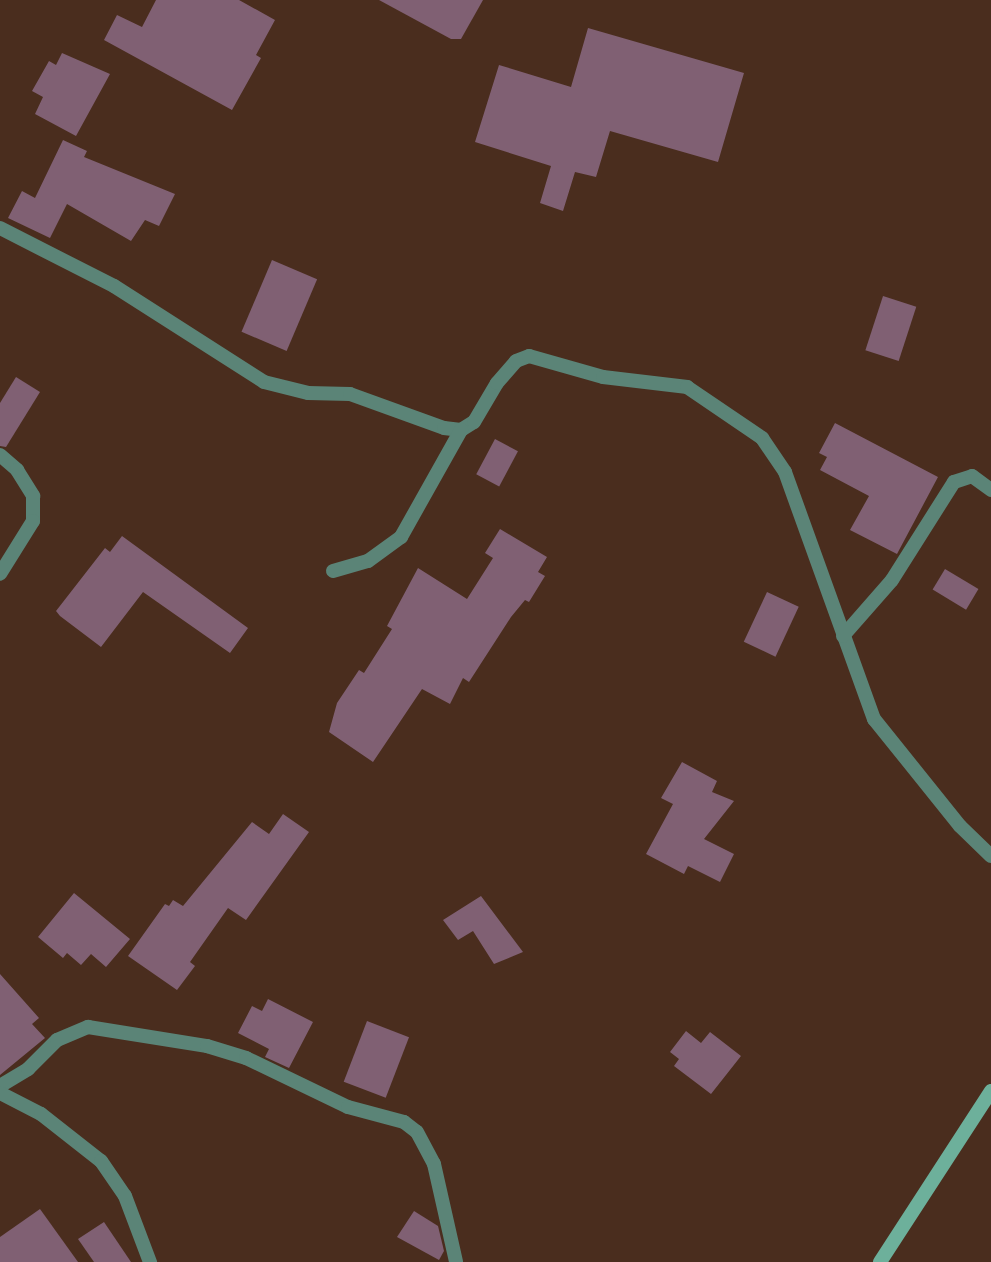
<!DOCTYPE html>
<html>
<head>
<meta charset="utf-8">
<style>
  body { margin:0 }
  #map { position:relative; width:991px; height:1262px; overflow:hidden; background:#4a2d1e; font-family:"Asap Condensed",sans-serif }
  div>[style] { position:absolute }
  .building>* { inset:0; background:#806073; transform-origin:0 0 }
  .street>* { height:14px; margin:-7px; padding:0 7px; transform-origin:7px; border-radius:7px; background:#5b8477 }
  .secondary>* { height:14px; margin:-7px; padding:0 7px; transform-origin:7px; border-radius:7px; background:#6db09b }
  span { translate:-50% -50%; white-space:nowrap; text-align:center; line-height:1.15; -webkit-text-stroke:7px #4a2d1e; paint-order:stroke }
</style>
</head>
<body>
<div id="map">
  <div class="building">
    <div style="clip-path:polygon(156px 0,239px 0,275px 20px,256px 55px,261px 58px,232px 110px,104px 40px,117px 15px,142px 27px)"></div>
    <div style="clip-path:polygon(379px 0,483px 0,461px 39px,451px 39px)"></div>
    <div style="clip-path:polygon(588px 28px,744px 73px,718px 162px,610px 131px,596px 177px,575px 172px,563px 211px,540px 203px,551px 166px,475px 142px,499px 65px,571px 87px)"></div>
    <div style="clip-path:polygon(62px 53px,110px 74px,76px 136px,35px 114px,43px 97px,32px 91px,49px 61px,56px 65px)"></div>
    <div style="clip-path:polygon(63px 140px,87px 151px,84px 157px,175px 194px,159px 226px,145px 220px,131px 241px,67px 204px,50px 238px,8px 218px,22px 191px,35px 198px)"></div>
    <div style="left:272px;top:260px;width:49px;height:78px;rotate:23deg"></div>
    <div style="left:883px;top:296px;width:35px;height:57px;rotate:18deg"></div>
    <div style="clip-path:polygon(16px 377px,40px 392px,6px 447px,0 446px,0 403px)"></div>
    <div style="clip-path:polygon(835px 423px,938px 477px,897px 554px,850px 530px,869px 496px,820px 470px,827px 457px,819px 453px)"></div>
    <div style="left:495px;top:439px;width:26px;height:40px;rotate:28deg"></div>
    <div style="clip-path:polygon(500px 529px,547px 557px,538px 572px,545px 576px,529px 602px,525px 600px,511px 617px,469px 682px,463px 678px,450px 704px,422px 689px,373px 762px,329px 732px,337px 703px,359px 670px,364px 673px,392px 629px,387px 626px,418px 568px,467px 599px,493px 558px,485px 553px)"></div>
    <div style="clip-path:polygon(122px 536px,248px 628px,230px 653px,143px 592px,101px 647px,60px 616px,56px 611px,105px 548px,110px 552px)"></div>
    <div style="left:945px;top:569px;width:39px;height:24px;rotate:31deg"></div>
    <div style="left:767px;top:592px;width:35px;height:55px;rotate:25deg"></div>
    <div style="clip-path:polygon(682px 762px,717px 781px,712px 792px,734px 801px,704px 839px,734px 854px,720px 882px,688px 866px,684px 874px,646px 854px,673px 804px,661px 798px)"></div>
    <div style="clip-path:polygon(283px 814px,309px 832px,246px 920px,228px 908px,190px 962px,195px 966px,177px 990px,128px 956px,165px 904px,169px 906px,173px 900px,183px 906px,252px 822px,269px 834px)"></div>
    <div style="clip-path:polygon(74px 893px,130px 939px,106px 967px,91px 954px,81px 965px,67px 953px,63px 958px,38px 937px)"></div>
    <div style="clip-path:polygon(481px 896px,523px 952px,494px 964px,473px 931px,458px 940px,443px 920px)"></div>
    <div style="clip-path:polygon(0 974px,39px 1018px,32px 1024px,45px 1038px,0 1075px)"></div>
    <div style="clip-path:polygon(268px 999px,313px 1022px,289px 1068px,265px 1057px,269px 1049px,238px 1033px,252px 1006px,262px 1011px)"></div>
    <div style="left:367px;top:1021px;width:45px;height:65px;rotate:21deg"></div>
    <div style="clip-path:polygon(686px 1031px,701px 1043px,710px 1032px,741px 1056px,711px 1094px,674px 1066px,679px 1059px,670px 1052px)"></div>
    <div style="clip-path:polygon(40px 1209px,78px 1262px,0 1262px,0 1237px)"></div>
    <div style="clip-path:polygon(414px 1211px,438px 1226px,444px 1251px,439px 1260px,397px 1237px)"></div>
    <div style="clip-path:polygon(104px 1222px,131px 1262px,94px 1262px,78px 1239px)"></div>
  </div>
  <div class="street">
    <div style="left:0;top:228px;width:128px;rotate:27deg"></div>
    <div style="left:114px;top:286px;width:178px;rotate:32.6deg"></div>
    <div style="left:264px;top:382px;width:45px;rotate:14deg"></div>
    <div style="left:308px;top:393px;width:42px;rotate:1.4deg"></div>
    <div style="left:350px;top:394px;width:100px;rotate:19.9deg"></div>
    <div style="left:444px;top:428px;width:17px;rotate:7deg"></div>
    <div style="left:461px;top:430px;width:15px;rotate:-32deg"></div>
    <div style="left:474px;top:422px;width:45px;rotate:-59.5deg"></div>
    <div style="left:497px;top:383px;width:29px;rotate:-49deg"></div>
    <div style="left:516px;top:361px;width:14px;rotate:-21deg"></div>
    <div style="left:529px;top:356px;width:77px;rotate:15.8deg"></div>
    <div style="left:603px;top:377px;width:85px;rotate:6.8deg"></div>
    <div style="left:687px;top:387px;width:91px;rotate:34.2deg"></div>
    <div style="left:762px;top:438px;width:41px;rotate:55.9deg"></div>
    <div style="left:785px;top:472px;width:263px;rotate:70.2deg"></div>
    <div style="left:874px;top:719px;width:137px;rotate:51.2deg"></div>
    <div style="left:960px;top:826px;width:43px;rotate:44.1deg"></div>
    <div style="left:0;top:455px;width:23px;rotate:41deg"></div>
    <div style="left:17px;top:470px;width:31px;rotate:58deg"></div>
    <div style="left:33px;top:496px;width:25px;rotate:90deg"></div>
    <div style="left:33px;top:521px;width:62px;rotate:121.9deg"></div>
    <div style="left:333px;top:571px;width:36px;rotate:-16deg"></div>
    <div style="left:368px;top:561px;width:41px;rotate:-36deg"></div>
    <div style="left:401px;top:537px;width:123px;rotate:-60.7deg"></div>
    <div style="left:843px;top:636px;width:74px;rotate:-48.8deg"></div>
    <div style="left:892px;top:580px;width:116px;rotate:-57.7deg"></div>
    <div style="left:954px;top:482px;width:19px;rotate:-18deg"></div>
    <div style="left:972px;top:476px;width:24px;rotate:36deg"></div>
    <div style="left:0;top:1086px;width:33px;rotate:-31deg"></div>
    <div style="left:28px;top:1069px;width:41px;rotate:-45deg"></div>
    <div style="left:57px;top:1040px;width:34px;rotate:-23deg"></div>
    <div style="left:88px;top:1027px;width:121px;rotate:9.1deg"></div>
    <div style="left:207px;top:1046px;width:41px;rotate:17.1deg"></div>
    <div style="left:246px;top:1058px;width:113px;rotate:25.7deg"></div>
    <div style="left:348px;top:1107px;width:58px;rotate:15deg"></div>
    <div style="left:404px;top:1122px;width:16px;rotate:38deg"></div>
    <div style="left:417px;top:1132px;width:36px;rotate:62deg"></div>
    <div style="left:434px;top:1164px;width:100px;rotate:77.3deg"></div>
    <div style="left:0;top:1093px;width:46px;rotate:27.1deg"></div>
    <div style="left:41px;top:1114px;width:76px;rotate:38.1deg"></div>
    <div style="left:101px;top:1161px;width:42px;rotate:55.6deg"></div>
    <div style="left:125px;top:1196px;width:71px;rotate:69.3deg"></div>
  </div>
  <div class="secondary">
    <div style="left:880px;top:1262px;width:204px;rotate:-57deg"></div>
  </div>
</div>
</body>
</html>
